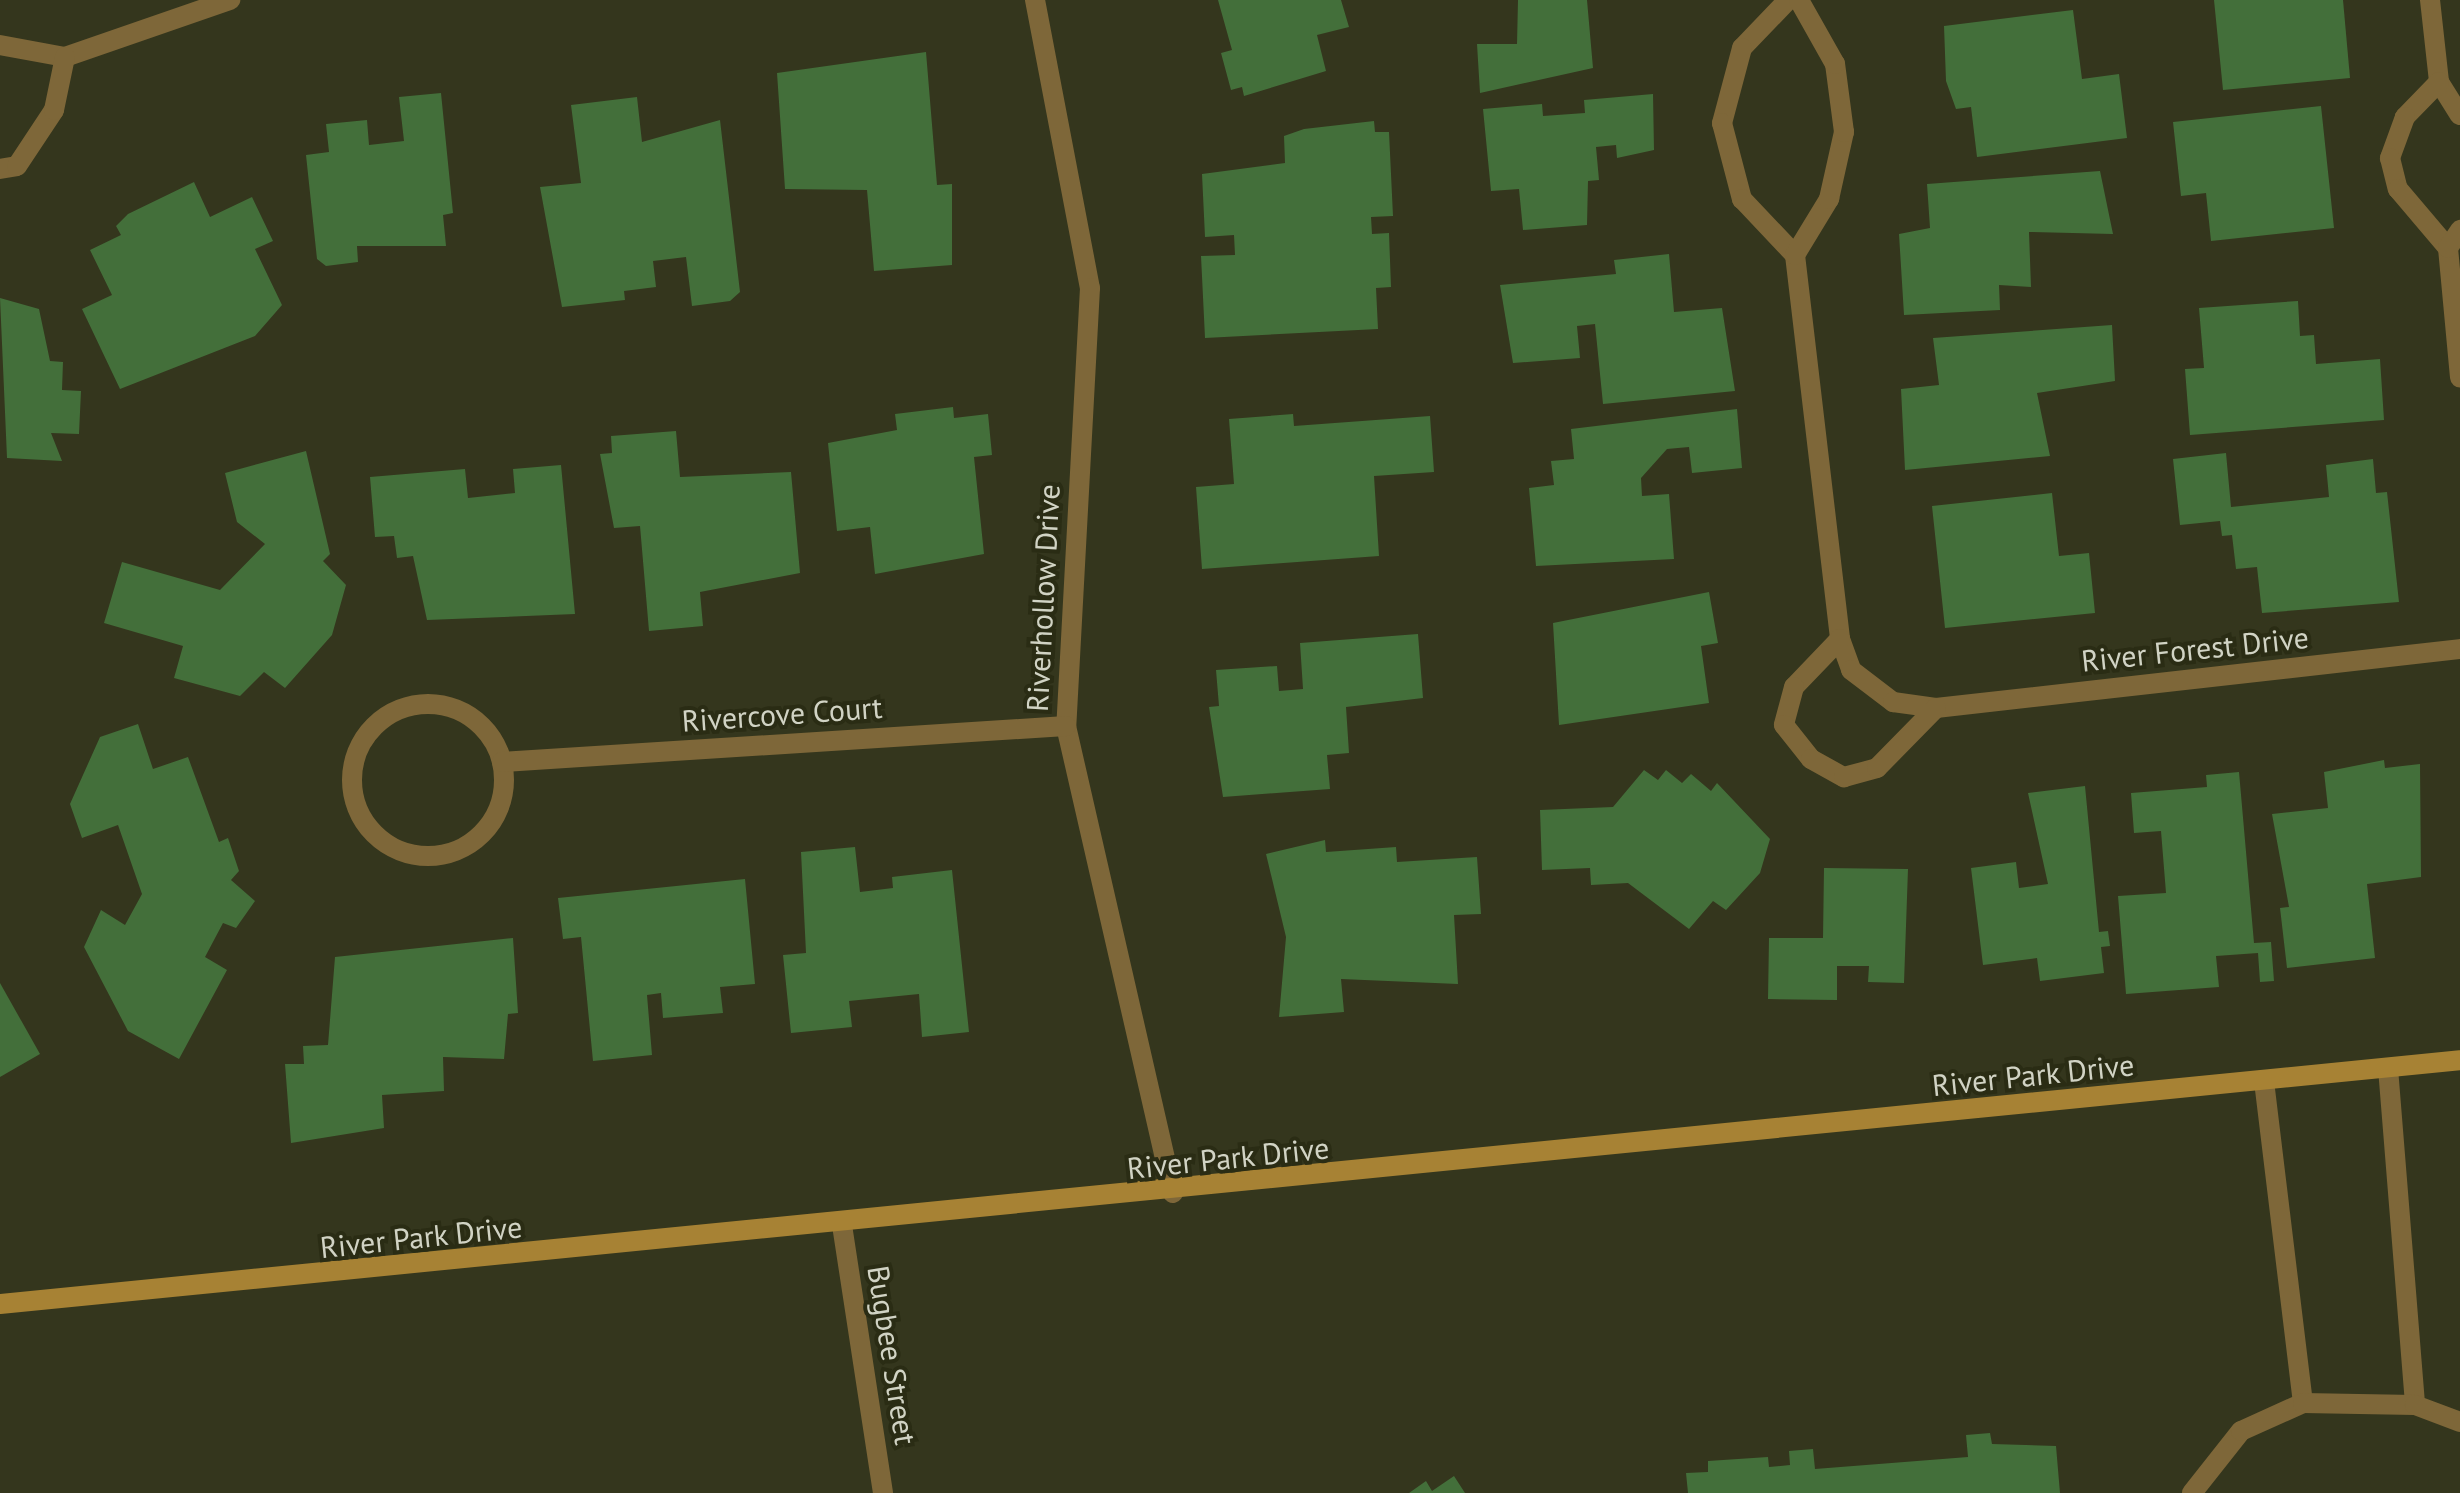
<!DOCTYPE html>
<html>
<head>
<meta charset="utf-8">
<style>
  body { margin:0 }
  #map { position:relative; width:2460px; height:1493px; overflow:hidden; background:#34361d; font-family:"PT Sans",sans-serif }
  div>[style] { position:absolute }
  .building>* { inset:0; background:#436f3a }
  .lane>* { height:20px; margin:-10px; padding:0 10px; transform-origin:10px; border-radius:10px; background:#7e6739 }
  .street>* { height:20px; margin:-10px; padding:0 10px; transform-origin:10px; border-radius:10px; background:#7e6739 }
  .street>.ring { margin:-10px; padding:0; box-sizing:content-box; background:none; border:20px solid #7e6739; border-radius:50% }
  .secondary>* { height:20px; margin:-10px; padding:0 10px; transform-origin:10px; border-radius:10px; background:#a78234 }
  span { translate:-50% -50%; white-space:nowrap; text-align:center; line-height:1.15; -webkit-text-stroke:8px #2a2c14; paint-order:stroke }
  .street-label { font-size:30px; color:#d1d3c4 }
</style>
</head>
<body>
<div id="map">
  <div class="building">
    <div style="clip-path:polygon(1218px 0,1341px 0,1349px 27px,1317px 35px,1326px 71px,1244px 96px,1242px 87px,1231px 90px,1221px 53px,1232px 50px)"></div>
    <div style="clip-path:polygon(1518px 0,1587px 0,1593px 68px,1480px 93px,1477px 44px,1517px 44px)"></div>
    <div style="clip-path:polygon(2214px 0,2343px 0,2350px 78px,2223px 90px)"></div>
    <div style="clip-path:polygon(2073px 10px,2082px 79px,2119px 74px,2127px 138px,1977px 157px,1971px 107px,1956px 109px,1946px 81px,1944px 26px)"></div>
    <div style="clip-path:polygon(926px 52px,937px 185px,952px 184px,952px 265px,874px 271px,867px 190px,785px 189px,777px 73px)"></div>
    <div style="clip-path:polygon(441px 93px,453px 213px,443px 215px,446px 246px,357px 246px,358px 262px,326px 266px,317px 259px,306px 155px,329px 152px,326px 124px,367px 120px,369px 145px,404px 141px,399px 97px)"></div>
    <div style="clip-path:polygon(1653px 94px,1654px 150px,1617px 158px,1616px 145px,1596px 147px,1599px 180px,1588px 181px,1587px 225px,1523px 230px,1519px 189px,1491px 191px,1483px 109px,1542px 104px,1543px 116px,1585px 113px,1584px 100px)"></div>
    <div style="clip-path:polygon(637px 97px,642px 142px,720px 120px,740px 292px,730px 301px,692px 306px,686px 257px,653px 261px,656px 287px,624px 291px,625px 300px,562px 307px,540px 187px,581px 183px,571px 105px)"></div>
    <div style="clip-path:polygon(2321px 106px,2334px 228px,2211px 241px,2206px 193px,2181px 196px,2173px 122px)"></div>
    <div style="clip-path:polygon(1374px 121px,1375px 132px,1389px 132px,1393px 216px,1371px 217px,1372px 234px,1389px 233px,1391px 287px,1376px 288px,1378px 329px,1205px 338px,1201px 256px,1235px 255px,1234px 235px,1205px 237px,1202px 174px,1285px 163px,1284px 136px,1304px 129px)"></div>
    <div style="clip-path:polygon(2100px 171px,2113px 234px,2029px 232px,2031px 287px,1999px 285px,2000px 310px,1904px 315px,1899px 234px,1930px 228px,1927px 184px)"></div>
    <div style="clip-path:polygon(194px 182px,210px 217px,252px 197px,273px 241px,255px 249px,282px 305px,255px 336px,120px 389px,82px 309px,112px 295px,90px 250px,121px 235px,116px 226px,128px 214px)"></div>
    <div style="clip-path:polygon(1669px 254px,1674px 312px,1722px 308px,1735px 391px,1603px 404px,1595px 324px,1577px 326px,1580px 358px,1513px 363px,1500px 285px,1616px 274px,1614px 260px)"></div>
    <div style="clip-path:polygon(0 298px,39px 309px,50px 361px,63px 362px,62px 390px,81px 391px,79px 434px,51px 433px,62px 461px,7px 458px)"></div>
    <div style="clip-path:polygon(2298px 301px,2300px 336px,2314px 335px,2316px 364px,2380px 359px,2384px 420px,2190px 435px,2185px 369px,2204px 368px,2199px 308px)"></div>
    <div style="clip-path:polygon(2112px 325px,2115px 381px,2037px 393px,2050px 456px,1905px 470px,1901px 389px,1939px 385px,1933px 338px)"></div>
    <div style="clip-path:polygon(953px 407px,954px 418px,988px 414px,992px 455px,974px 457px,984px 554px,875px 574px,870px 527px,837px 531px,828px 443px,897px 430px,895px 414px)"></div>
    <div style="clip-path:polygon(1737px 409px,1742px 468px,1692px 473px,1689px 447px,1667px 449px,1641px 478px,1642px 496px,1669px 494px,1674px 559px,1536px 566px,1529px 488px,1554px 485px,1551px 461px,1574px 459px,1571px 429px)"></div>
    <div style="clip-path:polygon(1293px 414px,1294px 426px,1430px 416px,1434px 472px,1374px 476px,1379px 556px,1202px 569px,1196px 487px,1234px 484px,1229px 419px)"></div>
    <div style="clip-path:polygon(676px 431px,680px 477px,791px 472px,800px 573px,700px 592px,703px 626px,649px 631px,640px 526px,614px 528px,600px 454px,612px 453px,611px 436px)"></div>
    <div style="clip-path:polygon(306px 451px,330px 554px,323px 561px,346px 585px,332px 635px,285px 688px,264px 672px,240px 696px,174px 678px,183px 646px,104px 623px,122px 562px,220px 590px,265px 544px,237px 522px,225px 473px)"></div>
    <div style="clip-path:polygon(2226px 453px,2231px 507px,2329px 497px,2326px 465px,2373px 459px,2376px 493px,2387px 492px,2399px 602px,2262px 613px,2257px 567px,2236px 569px,2232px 535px,2222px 536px,2220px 521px,2180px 525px,2173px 459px)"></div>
    <div style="clip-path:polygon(561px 465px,575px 614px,427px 620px,413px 556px,397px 558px,394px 536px,375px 537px,370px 477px,465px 469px,468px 498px,515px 493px,513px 469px)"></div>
    <div style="clip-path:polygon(2052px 493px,2059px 556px,2089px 553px,2095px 613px,1945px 628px,1932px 506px)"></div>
    <div style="clip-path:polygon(1709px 592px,1718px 643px,1701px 646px,1709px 703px,1559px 725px,1553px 623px)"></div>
    <div style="clip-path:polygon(1418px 634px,1423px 698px,1346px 707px,1349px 753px,1327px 755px,1330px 789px,1223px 797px,1209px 707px,1219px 706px,1216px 670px,1277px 666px,1279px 691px,1303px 689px,1300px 643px)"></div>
    <div style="clip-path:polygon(138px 724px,153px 769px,188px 757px,219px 842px,228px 838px,239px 871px,231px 880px,255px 901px,236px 928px,223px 923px,205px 957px,227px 970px,179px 1059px,128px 1031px,84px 947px,101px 910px,125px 925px,142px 894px,118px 825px,82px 838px,70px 804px,100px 737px)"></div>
    <div style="clip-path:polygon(2384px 760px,2385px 768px,2420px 764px,2421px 877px,2367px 884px,2375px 958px,2287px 968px,2280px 908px,2289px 907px,2272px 814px,2328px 808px,2324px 772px)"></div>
    <div style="clip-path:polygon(1644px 770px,1658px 780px,1666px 770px,1682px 783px,1691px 774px,1711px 791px,1717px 783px,1770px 839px,1760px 873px,1726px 910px,1713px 901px,1689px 929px,1628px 883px,1591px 885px,1590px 868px,1542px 870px,1540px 810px,1613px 807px)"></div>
    <div style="clip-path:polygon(2239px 772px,2254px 943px,2271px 942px,2274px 981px,2260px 982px,2258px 953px,2216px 956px,2219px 987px,2126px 994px,2118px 896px,2166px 893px,2161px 831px,2134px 833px,2131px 793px,2207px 787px,2206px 775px)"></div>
    <div style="clip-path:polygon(2085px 786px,2099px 932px,2108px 931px,2110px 946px,2101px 947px,2104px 973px,2040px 981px,2037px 958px,1983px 965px,1971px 868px,2016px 862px,2019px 888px,2048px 884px,2028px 793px)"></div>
    <div style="clip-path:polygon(1325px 840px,1326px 852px,1396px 847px,1397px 862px,1477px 857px,1481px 914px,1454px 915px,1458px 984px,1341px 979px,1344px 1012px,1279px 1017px,1286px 937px,1266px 854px)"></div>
    <div style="clip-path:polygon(855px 847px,860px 892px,893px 888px,892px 877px,952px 870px,969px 1032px,922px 1037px,919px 994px,849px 1001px,852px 1027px,791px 1033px,783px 955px,806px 953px,801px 852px)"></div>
    <div style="clip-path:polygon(1824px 868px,1908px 869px,1904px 983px,1868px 982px,1869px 966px,1837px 966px,1837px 1000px,1768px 999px,1769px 938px,1823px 938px)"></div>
    <div style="clip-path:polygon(745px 879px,755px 984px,720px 987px,723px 1013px,663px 1018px,661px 993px,647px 995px,652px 1055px,593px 1061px,581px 937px,563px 939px,558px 898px)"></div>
    <div style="clip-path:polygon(513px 938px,518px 1013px,508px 1014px,504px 1059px,443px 1057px,444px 1091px,382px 1095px,384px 1128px,291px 1143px,285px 1064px,304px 1064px,303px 1046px,328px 1045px,335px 957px)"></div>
    <div style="clip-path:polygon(0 983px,40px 1054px,0 1077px)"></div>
    <div style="clip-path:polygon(1990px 1433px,1992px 1444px,2056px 1446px,2060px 1493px,1688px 1493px,1686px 1473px,1708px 1472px,1708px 1461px,1768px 1457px,1769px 1467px,1790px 1465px,1789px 1451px,1813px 1449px,1815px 1469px,1968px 1457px,1966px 1435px)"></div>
    <div style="clip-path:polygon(1454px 1476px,1465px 1493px,1409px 1493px,1426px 1481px,1432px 1491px)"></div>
  </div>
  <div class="lane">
    <div style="left:2388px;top:1068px;width:338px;rotate:85.4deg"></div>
    <div style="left:2264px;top:1081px;width:324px;rotate:83.1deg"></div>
    <div style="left:842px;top:1225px;width:271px;rotate:81.3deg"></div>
    <div style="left:2192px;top:1493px;width:79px;rotate:-51.7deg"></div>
    <div style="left:2241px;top:1431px;width:68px;rotate:-24.3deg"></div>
    <div style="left:2303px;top:1403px;width:112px;rotate:1deg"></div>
    <div style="left:2415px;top:1405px;width:48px;rotate:20.7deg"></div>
  </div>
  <div class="street">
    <div style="left:1035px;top:0;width:293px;rotate:79.2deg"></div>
    <div style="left:1090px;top:288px;width:439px;rotate:93.1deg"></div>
    <div style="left:1066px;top:726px;width:479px;rotate:77.1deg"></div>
    <div style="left:1788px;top:0;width:66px;rotate:133.8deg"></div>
    <div style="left:1742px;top:48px;width:78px;rotate:104.9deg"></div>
    <div style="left:1722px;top:123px;width:79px;rotate:75.3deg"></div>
    <div style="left:1742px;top:199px;width:77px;rotate:46.6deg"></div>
    <div style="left:1795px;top:255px;width:387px;rotate:83.3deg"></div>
    <div style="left:1840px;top:639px;width:33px;rotate:70deg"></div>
    <div style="left:1851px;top:670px;width:53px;rotate:37.3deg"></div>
    <div style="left:1893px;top:702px;width:43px;rotate:7.9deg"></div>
    <div style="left:1936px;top:708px;width:527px;rotate:-6.42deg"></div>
    <div style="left:2430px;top:0;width:82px;rotate:83.7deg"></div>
    <div style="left:2439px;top:82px;width:39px;rotate:58deg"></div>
    <div style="left:0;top:45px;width:66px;rotate:10.5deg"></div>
    <div style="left:65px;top:57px;width:175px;rotate:-19.1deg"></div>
    <div style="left:2439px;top:82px;width:49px;rotate:134.2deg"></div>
    <div style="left:2405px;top:117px;width:44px;rotate:110.1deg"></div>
    <div style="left:2390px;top:158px;width:32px;rotate:76deg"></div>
    <div style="left:2398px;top:189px;width:77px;rotate:49.7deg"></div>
    <div style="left:2448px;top:248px;width:130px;rotate:84.7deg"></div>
    <div style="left:0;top:169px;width:17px;rotate:-10deg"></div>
    <div style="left:17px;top:166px;width:67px;rotate:-56.5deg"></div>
    <div style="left:54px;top:110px;width:54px;rotate:-78.3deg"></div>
    <div style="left:2448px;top:248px;width:22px;rotate:-56deg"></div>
    <div style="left:1795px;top:255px;width:66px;rotate:-58.7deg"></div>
    <div style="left:1829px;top:199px;width:69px;rotate:-77.4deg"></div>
    <div style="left:1844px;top:132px;width:69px;rotate:-97.5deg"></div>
    <div style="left:1835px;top:64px;width:73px;rotate:-119.4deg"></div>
    <div style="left:1840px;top:639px;width:66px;rotate:133.8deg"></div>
    <div style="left:1794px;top:687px;width:39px;rotate:105deg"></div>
    <div style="left:1784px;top:725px;width:43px;rotate:51.5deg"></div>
    <div style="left:1811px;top:759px;width:38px;rotate:29deg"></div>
    <div style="left:1844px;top:777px;width:34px;rotate:-15deg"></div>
    <div style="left:1877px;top:768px;width:84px;rotate:-45.5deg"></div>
    <div class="ring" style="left:352px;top:704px;width:132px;height:132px"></div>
    <div style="left:502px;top:762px;width:565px;rotate:-3.65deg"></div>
  </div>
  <div class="secondary">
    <div style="left:0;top:1304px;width:2472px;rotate:-5.66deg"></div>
  </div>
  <div class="street-label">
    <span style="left:1043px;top:598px;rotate:-87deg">Riverhollow Drive</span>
    <span style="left:2195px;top:649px;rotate:-6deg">River Forest Drive</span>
    <span style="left:782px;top:714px;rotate:-4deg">Rivercove Court</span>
    <span style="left:2033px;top:1075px;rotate:-6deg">River Park Drive</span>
    <span style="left:1228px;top:1158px;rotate:-6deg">River Park Drive</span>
    <span style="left:421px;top:1237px;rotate:-6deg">River Park Drive</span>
    <span style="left:892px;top:1355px;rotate:81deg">Bugbee Street</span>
  </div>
</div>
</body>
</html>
